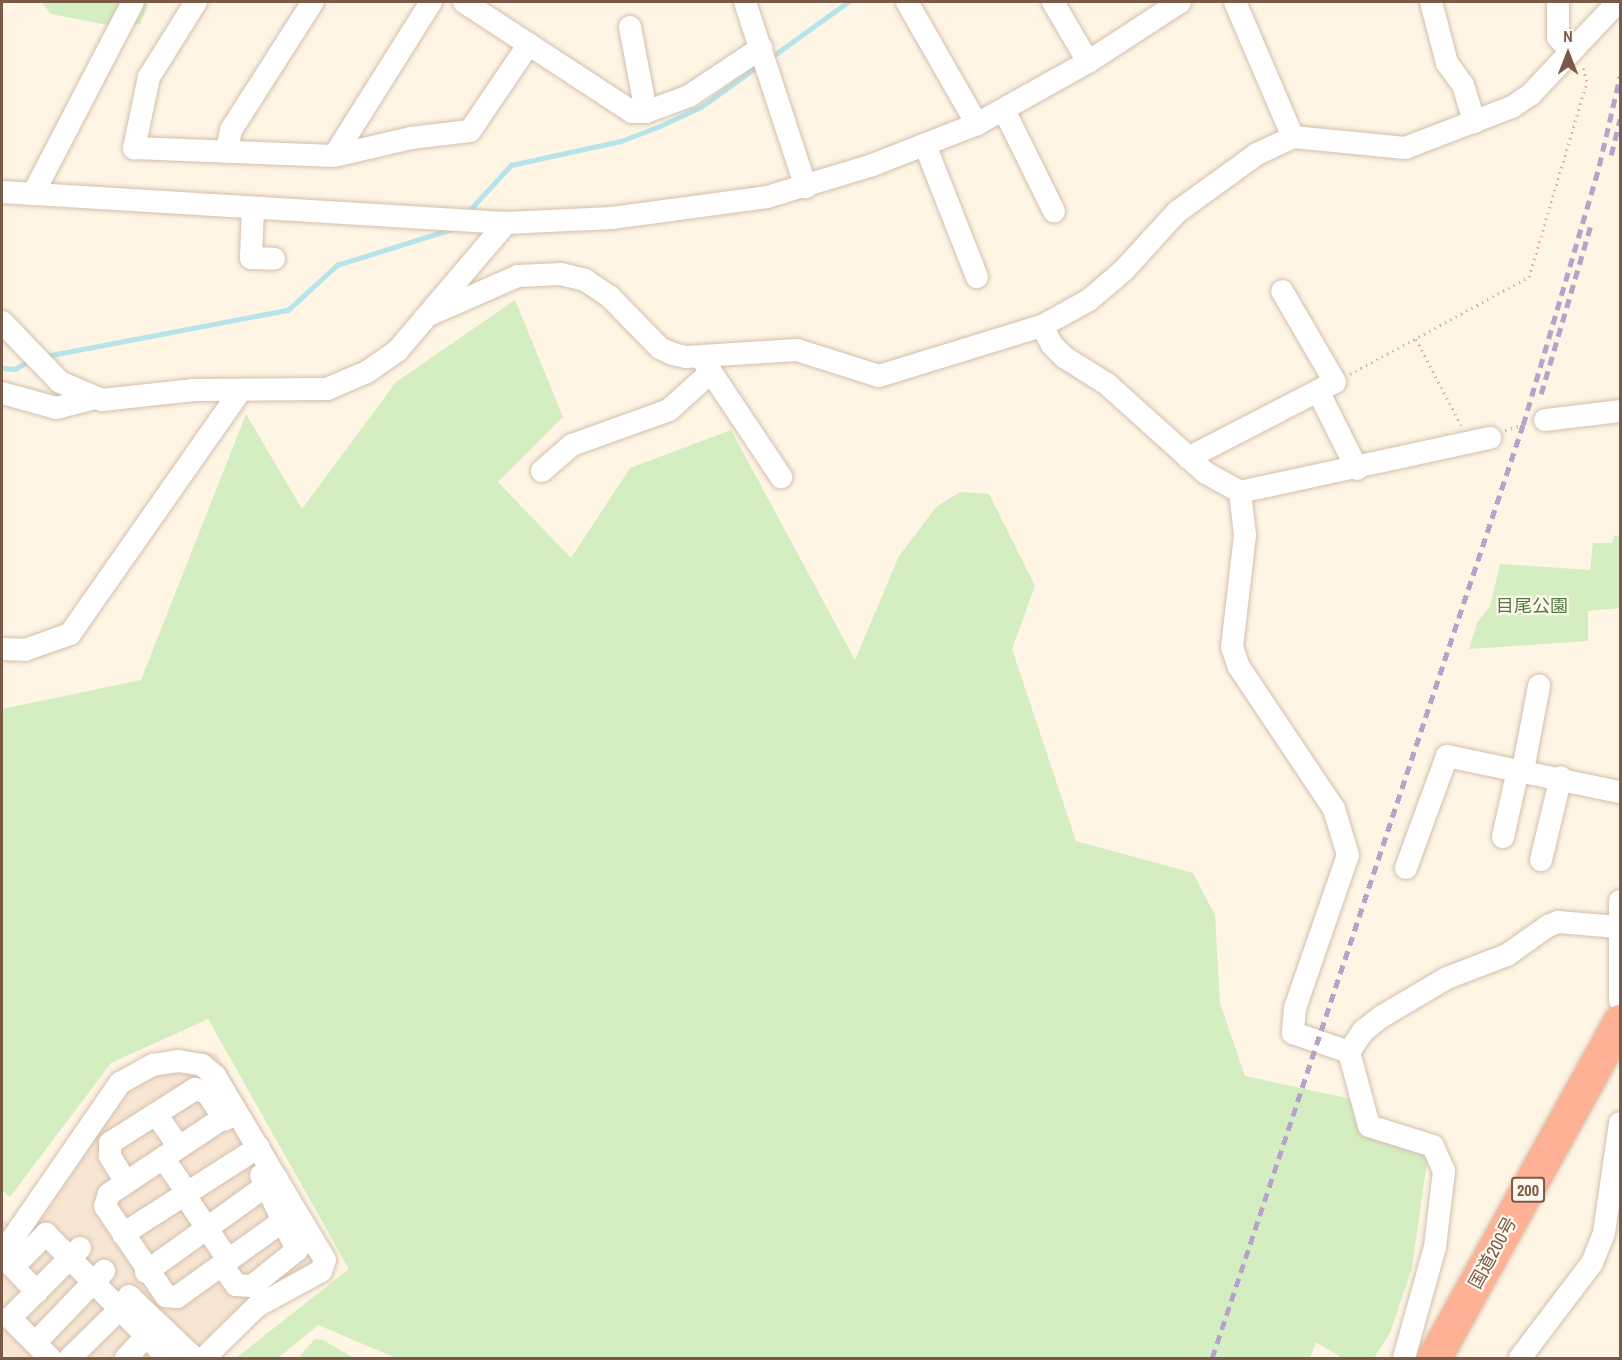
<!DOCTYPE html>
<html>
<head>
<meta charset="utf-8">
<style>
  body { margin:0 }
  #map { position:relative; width:1622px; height:1360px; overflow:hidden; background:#fef5e5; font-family:"Archivo Narrow","Noto Sans JP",sans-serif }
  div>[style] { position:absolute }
  .residential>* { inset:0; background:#f7e6d3 }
  .green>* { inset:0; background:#d4eec2 }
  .stream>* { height:4.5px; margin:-2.25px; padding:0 2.25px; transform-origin:2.25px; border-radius:2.25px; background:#b7e3ea }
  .path>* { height:3px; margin-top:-1.5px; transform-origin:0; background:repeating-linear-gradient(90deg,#dcb59c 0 1.5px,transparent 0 6px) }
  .roads { filter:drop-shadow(0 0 2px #d4beac) drop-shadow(0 0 2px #d4beac) }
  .minor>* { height:22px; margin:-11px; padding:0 11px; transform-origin:11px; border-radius:11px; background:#fff }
  .highway>* { height:33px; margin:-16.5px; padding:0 16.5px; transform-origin:16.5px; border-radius:16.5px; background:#ffb196 }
  .rail>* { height:4.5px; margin-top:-2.25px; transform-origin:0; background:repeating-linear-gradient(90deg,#b7a2ca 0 9px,transparent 0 15px) }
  span { translate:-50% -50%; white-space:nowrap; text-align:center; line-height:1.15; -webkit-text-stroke:4.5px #fff8ee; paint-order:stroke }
  .shield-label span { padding:2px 4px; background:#fff8ee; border:2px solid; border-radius:4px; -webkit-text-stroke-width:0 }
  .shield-label { font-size:16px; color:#7b5947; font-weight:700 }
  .park-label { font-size:18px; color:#4e7b3b }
  .street-label { font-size:18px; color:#7b5947 }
  .frame { position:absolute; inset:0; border:3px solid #7b5947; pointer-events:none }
  .north { position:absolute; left:1538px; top:24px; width:60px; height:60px; -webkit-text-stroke:4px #fff8ee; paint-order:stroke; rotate:0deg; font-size:16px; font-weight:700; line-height:24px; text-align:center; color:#7b5947 }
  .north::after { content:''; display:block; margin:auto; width:21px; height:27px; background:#7b5947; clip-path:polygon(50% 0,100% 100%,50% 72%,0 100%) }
</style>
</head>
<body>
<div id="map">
  <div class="residential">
    <div style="clip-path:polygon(186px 1050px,217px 1053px,331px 1248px,335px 1266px,331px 1275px,262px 1312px,215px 1358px,2px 1358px,2px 1218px,9px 1224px,150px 1056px)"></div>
  </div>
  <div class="green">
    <div style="clip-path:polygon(41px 2px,149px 2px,140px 24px,118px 27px,51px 14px)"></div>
    <div style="clip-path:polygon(515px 300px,563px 417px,498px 482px,571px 558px,630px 468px,731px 430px,855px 660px,899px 556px,937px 506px,960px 492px,989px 494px,1035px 586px,1012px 649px,1076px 841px,1193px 873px,1215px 915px,1220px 1003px,1245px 1076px,1351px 1099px,1428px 1155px,1412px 1268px,1390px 1333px,1374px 1358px,1342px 1358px,1316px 1342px,1310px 1358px,396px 1358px,318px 1325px,278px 1358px,236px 1358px,349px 1269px,208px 1019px,111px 1063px,10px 1197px,2px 1191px,2px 709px,141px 680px,246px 414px,302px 509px,396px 382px)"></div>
    <div style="clip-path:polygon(1614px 536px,1620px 536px,1620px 608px,1588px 611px,1588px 641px,1469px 649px,1477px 623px,1490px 606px,1500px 564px,1590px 570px,1593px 543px,1612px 543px)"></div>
    <div style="clip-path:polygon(315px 1339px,323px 1340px,354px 1358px,298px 1358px)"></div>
  </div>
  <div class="stream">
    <div style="left:770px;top:58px;width:96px;rotate:-35.7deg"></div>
    <div style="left:466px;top:214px;width:67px;rotate:-47.4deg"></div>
    <div style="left:511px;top:165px;width:113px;rotate:-12.3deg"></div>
    <div style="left:621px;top:141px;width:42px;rotate:-21deg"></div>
    <div style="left:660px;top:126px;width:45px;rotate:-24.9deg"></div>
    <div style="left:701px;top:107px;width:70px;rotate:-35.7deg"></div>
    <div style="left:46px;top:356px;width:246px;rotate:-10.8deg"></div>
    <div style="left:288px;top:310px;width:67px;rotate:-42.6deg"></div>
    <div style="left:337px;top:265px;width:124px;rotate:-17.4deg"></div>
    <div style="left:2px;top:368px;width:13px;rotate:4deg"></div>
    <div style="left:15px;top:369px;width:16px;rotate:-30deg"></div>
  </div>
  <div class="path">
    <div style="left:1416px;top:339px;width:97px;rotate:62.4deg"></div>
    <div style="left:1350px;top:374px;width:204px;rotate:-28.5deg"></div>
    <div style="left:1529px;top:277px;width:204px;rotate:-73.5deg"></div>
    <div style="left:1587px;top:81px;width:17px;rotate:-107deg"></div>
    <div style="left:1505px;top:430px;width:23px;rotate:-15deg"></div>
  </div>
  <div class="roads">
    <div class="minor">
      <div style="left:196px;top:2px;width:89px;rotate:122.1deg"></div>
      <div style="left:149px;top:77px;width:73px;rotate:101.9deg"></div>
      <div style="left:134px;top:148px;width:200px;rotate:2.3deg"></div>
      <div style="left:334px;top:156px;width:182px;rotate:-57.8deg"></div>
      <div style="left:464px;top:2px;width:201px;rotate:33.2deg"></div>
      <div style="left:632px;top:112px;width:14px"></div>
      <div style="left:646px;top:112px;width:46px;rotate:-20.4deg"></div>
      <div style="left:689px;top:96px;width:87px;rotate:-33.7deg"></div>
      <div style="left:745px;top:2px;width:195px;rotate:71.8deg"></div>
      <div style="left:907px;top:2px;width:141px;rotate:60.2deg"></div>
      <div style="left:1053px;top:2px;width:69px;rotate:59.7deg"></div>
      <div style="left:1235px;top:2px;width:147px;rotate:66.8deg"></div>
      <div style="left:1431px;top:2px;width:63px;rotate:75.3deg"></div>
      <div style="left:1447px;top:63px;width:27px;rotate:54deg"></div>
      <div style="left:1463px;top:85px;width:39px;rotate:73deg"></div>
      <div style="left:1558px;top:2px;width:35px;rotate:90deg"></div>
      <div style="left:1558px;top:37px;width:20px;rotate:49deg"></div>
      <div style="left:630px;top:27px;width:86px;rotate:79.3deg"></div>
      <div style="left:1004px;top:110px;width:113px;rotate:63.7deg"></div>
      <div style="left:925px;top:145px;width:142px;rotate:68.5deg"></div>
      <div style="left:227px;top:152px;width:22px;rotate:-80deg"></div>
      <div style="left:231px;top:130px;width:152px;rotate:-57.4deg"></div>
      <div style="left:334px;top:156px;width:79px;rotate:-13.2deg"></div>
      <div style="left:411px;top:138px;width:59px;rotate:-6.8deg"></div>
      <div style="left:470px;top:131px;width:105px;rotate:-55.9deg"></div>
      <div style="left:2px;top:192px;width:505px;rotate:3.52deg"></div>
      <div style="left:506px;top:223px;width:106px;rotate:-2.7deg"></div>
      <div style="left:612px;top:218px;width:156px;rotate:-7.7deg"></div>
      <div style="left:767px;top:197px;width:108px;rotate:-16.8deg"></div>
      <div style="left:870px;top:166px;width:115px;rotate:-21.4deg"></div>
      <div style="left:977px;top:124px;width:127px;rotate:-29.2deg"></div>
      <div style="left:1088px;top:62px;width:110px;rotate:-33.1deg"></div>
      <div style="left:33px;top:194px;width:216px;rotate:-62.5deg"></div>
      <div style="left:253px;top:208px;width:50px;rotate:92.3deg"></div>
      <div style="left:251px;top:258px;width:23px;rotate:2deg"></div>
      <div style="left:431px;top:314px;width:95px;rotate:-23.6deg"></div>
      <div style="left:518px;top:276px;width:43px;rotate:-2.7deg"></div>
      <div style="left:561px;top:274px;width:25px;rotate:14deg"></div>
      <div style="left:585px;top:280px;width:29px;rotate:34deg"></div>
      <div style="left:609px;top:296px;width:73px;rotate:45.6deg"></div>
      <div style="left:660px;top:348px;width:14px;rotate:25deg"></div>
      <div style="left:673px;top:354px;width:13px;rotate:13deg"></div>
      <div style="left:686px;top:357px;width:111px;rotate:-3.6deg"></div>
      <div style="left:797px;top:350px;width:86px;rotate:17.6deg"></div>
      <div style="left:879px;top:376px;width:170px;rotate:-17.1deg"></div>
      <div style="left:1042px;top:326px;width:54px;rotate:-29deg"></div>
      <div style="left:1089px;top:300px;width:46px;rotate:-40.6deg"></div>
      <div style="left:1124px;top:270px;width:79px;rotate:-47.6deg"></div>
      <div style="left:1177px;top:212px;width:99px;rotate:-35.9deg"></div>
      <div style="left:1257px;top:154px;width:40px;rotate:-25deg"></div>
      <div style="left:1293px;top:137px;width:113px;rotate:5.6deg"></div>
      <div style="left:1405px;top:148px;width:115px;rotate:-21deg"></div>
      <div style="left:1512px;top:107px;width:23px;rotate:-34deg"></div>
      <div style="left:1531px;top:94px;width:127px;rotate:-46.6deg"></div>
      <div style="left:2px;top:322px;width:83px;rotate:46deg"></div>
      <div style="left:60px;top:382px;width:46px;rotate:23.2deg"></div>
      <div style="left:102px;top:400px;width:93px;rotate:-6.2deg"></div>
      <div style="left:194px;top:390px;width:133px;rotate:-0.4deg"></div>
      <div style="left:327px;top:389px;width:43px;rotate:-23deg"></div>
      <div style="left:367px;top:372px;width:38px;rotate:-35deg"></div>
      <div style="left:398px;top:350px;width:167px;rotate:-49.6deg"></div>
      <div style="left:1042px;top:326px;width:21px;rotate:62deg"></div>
      <div style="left:1052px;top:345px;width:17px;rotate:45deg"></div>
      <div style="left:1064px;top:357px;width:51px;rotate:32.1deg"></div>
      <div style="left:1107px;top:384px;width:133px;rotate:42deg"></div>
      <div style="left:1206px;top:473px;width:39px;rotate:29deg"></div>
      <div style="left:1240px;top:492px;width:43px;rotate:83.4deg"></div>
      <div style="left:1245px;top:535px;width:113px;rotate:96.6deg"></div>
      <div style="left:1232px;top:647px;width:21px;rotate:71deg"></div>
      <div style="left:1239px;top:667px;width:171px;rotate:56.2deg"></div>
      <div style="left:1334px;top:809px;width:48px;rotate:73.1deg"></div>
      <div style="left:1348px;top:855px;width:162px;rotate:109.1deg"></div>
      <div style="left:1295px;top:1008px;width:25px;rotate:95deg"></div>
      <div style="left:1293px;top:1033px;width:59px;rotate:18.7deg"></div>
      <div style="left:703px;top:360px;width:141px;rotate:56.3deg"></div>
      <div style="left:1318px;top:391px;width:87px;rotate:63.4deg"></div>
      <div style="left:2px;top:393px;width:56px;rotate:15.5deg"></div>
      <div style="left:56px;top:408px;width:40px;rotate:-14.4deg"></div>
      <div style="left:1545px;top:420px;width:76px;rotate:-6.8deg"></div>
      <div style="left:1188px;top:458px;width:165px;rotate:-27.3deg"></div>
      <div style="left:1335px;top:382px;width:105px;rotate:-120.2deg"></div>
      <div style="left:542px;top:471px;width:40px;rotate:-41deg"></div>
      <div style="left:572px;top:445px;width:103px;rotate:-19.8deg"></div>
      <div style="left:669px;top:410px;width:57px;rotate:-42.1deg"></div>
      <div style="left:1240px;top:492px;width:256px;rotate:-12.2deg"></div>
      <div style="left:2px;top:649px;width:23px;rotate:2deg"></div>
      <div style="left:25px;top:650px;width:48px;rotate:-19.6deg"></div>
      <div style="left:70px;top:634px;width:297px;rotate:-55deg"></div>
      <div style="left:1523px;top:770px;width:86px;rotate:-79.2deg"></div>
      <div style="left:1503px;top:837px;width:69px;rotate:-77.4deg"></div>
      <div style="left:1541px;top:860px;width:85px;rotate:-76.5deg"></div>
      <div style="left:1406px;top:868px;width:119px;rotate:-69.9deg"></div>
      <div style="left:1447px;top:756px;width:177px;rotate:11.8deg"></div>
      <div style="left:1620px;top:901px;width:99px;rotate:90deg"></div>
      <div style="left:156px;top:1114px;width:40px;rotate:55.1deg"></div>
      <div style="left:223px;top:1118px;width:137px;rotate:146.3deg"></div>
      <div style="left:109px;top:1194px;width:13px;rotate:108deg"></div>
      <div style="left:105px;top:1206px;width:109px;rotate:55.9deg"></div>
      <div style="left:166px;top:1296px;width:11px;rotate:5deg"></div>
      <div style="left:177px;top:1297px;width:132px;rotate:-35.7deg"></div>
      <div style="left:163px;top:1158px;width:42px;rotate:54.8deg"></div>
      <div style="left:126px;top:1182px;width:31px;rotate:-122deg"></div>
      <div style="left:110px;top:1156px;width:13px;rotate:-90deg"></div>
      <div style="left:110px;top:1143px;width:101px;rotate:-32.4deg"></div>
      <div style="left:195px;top:1089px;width:13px;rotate:18deg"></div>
      <div style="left:207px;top:1093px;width:32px;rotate:56deg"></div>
      <div style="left:184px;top:1194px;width:79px;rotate:56.3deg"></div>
      <div style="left:123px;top:1234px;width:161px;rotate:-32.6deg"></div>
      <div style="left:2px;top:1254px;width:208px;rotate:-55.4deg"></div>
      <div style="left:120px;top:1083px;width:38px;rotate:-29deg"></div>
      <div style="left:153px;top:1065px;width:25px;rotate:-9deg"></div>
      <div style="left:178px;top:1061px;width:24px;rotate:9deg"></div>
      <div style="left:202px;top:1065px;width:17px;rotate:40deg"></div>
      <div style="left:215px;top:1076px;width:214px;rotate:59.1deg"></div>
      <div style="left:325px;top:1260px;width:12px;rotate:110deg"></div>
      <div style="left:321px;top:1271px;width:73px;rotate:151.3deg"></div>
      <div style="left:257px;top:1306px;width:74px;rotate:135.5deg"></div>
      <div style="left:222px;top:1265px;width:24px;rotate:55deg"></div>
      <div style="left:236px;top:1285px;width:16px;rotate:4deg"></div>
      <div style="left:252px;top:1286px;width:58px;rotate:-38.7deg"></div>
      <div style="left:297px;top:1250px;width:83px;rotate:-115.6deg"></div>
      <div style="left:146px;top:1272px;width:161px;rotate:-35.7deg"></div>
      <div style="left:37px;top:1292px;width:35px;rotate:-134deg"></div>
      <div style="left:13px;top:1267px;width:47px;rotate:-45deg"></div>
      <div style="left:46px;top:1234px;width:174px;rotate:45.5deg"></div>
      <div style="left:129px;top:1296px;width:90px;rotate:43.6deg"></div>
      <div style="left:35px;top:1343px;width:100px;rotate:-46.2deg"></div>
      <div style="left:50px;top:1358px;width:57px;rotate:-135deg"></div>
      <div style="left:10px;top:1318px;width:99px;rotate:-45deg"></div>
      <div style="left:70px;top:1358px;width:86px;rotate:-44.5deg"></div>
      <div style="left:126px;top:1358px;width:45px;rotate:-46.8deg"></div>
      <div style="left:1404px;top:1358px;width:115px;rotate:-74.4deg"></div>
      <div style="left:1435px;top:1247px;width:77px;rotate:-83.2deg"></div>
      <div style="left:1444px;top:1171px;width:27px;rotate:-114deg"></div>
      <div style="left:1433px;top:1146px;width:67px;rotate:-162.6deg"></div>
      <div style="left:1369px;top:1126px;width:77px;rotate:-105.1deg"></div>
      <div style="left:1349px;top:1052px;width:25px;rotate:-56deg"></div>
      <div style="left:1363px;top:1031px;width:23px;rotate:-38deg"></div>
      <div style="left:1381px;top:1017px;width:77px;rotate:-30.6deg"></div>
      <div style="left:1447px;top:978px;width:64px;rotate:-21deg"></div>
      <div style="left:1507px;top:955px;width:50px;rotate:-35.3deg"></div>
      <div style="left:1548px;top:926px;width:11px;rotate:-22deg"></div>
      <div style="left:1558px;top:922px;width:60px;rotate:4.8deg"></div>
      <div style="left:1520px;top:1358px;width:119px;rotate:-52.8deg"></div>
      <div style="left:1592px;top:1263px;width:32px;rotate:-68deg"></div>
      <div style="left:1604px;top:1233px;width:111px;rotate:-81.7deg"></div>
    </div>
    <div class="highway">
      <div style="left:1434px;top:1358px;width:385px;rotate:-61.1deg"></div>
    </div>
  </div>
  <div class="rail">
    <div style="left:1611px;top:155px;width:37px;rotate:-76deg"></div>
    <div style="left:1541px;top:394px;width:177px;rotate:-73.6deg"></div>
    <div style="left:1212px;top:1358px;width:983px;rotate:-71.57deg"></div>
    <div style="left:1523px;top:425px;width:270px;rotate:-73.6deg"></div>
    <div style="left:1599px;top:166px;width:92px;rotate:-76.9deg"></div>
  </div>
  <div class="shield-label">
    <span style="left:1528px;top:1190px">200</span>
  </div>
  <div class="park-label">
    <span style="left:1532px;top:606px">目尾公園</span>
  </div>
  <div class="street-label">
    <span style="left:1493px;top:1253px;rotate:-61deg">国道200号</span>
  </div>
  <div class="frame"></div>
  <div class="north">N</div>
</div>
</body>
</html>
